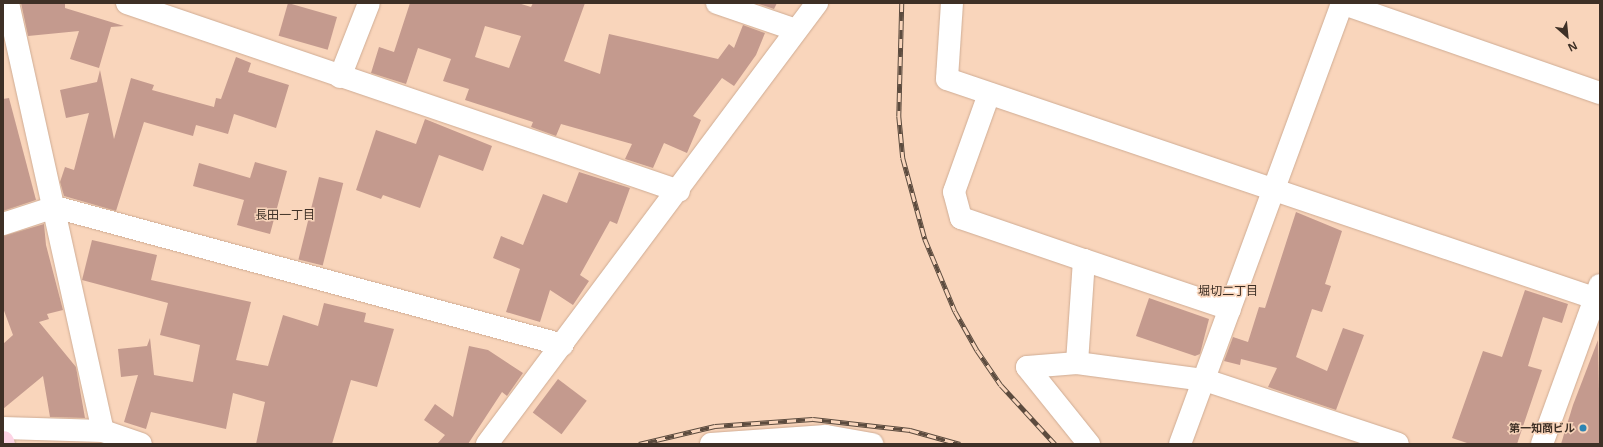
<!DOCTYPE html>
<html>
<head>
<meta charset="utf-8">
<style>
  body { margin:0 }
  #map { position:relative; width:1603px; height:447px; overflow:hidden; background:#f9d5bb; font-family:"Open Sans","Noto Sans JP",sans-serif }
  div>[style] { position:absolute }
  .building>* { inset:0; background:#c49a8e; transform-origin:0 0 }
  .roads { filter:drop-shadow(0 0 1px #cfac94) drop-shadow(0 0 1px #cfac94) }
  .minor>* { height:22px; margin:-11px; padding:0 11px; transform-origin:11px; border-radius:11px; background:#fff }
  .tertiary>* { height:22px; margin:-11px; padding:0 11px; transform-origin:11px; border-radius:11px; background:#fff }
  .secondary>* { height:22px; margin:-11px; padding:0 11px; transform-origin:11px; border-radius:11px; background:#fdd4e5 }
  .rail>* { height:4.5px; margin-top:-2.25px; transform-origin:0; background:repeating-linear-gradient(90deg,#f9d5bb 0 9px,#5c4b3e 0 18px); box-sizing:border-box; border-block:1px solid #5c4b3e }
  .dots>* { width:11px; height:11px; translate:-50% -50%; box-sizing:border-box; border:2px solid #f9d5bb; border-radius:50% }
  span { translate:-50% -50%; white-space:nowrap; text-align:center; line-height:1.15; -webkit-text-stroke:3px #f9d5bb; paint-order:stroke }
  .poi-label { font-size:11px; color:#3e3026; font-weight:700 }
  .right { translate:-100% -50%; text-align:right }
  .neighbourhood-label { font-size:12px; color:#3e3026 }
  .frame { position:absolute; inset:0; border:4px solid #3e3026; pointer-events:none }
  .north { position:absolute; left:1547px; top:16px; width:40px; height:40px; -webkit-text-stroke:3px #f9d5bb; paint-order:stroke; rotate:153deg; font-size:11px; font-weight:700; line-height:16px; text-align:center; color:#3e3026 }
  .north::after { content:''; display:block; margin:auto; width:14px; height:18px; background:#3e3026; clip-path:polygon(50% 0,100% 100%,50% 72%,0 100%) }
</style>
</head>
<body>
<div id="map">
  <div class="building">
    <div style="clip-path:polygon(21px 3px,65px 3px,65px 8px,124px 26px,111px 27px,99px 68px,70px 59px,79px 31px,28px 36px)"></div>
    <div style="left:288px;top:3px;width:51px;height:34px;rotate:16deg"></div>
    <div style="clip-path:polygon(evenodd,410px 3px,518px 3px,531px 7px,533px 3px,585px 3px,564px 61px,600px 74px,609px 34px,718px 59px,729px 44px,734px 48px,743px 25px,765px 33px,756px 55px,734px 86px,722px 78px,693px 116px,701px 120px,687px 153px,664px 143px,653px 168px,625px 159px,632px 144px,561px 124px,556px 136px,531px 127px,533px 122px,465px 100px,469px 89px,443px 81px,451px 59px,418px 48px,406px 84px,371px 73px,379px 47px,394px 52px,410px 3px,485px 26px,521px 36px,509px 68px,475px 57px,485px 26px)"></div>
    <div style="clip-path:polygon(756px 3px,777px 3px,774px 9px)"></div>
    <div style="clip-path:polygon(236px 57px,251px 63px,248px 72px,289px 85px,276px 128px,234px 114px,228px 134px,196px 125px,193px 136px,144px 122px,116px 211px,64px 196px,60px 182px,65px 167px,74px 170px,89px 113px,66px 118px,60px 90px,97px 82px,100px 70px,114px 139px,131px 78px,154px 85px,152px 90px,214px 107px,216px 98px,221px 99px)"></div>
    <div style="clip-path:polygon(9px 98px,36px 200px,3px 211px,3px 99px)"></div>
    <div style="clip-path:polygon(425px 119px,492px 146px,483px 171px,439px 155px,420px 208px,383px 195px,381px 199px,356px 190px,376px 130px,416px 144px)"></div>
    <div style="clip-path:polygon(255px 162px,287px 171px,270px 234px,237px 225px,244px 200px,193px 186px,199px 163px,250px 178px)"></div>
    <div style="clip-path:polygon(579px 172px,630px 188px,617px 224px,610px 221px,580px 275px,589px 281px,573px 305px,550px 290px,540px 322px,506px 312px,520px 269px,493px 258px,501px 236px,523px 245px,543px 194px,567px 203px)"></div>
    <div style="left:319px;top:177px;width:25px;height:85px;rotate:14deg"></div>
    <div style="clip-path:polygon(1296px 212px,1342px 231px,1325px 284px,1331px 286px,1322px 312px,1312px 309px,1296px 357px,1327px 371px,1343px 328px,1364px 335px,1336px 410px,1268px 387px,1277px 368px,1241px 359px,1240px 365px,1224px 361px,1233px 337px,1248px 342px,1259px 307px,1265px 308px)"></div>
    <div style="clip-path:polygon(44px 224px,46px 245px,63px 310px,47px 314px,49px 319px,39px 322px,76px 367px,85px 418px,50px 417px,43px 376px,3px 409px,3px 344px,13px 335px,3px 308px,3px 236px)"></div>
    <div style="clip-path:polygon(92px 240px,157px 255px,151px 280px,251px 302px,236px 360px,268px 366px,283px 315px,318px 326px,324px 303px,366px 313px,364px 322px,394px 329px,377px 387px,351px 380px,332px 444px,256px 444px,265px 402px,233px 393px,226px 429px,151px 412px,146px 429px,124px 422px,138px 375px,121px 377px,118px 349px,147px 346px,150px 338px,154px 375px,193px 382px,200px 345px,160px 335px,168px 303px,82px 280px)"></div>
    <div style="clip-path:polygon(1525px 290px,1568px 304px,1562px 323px,1543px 317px,1528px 366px,1542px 370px,1517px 444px,1470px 444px,1452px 438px,1483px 351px,1502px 357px)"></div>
    <div style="clip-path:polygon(1149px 298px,1209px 319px,1200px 354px,1195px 356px,1136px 336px)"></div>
    <div style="clip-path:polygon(1598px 340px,1600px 444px,1561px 444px,1573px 405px)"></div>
    <div style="clip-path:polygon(469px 346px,488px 350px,523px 373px,507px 396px,502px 392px,468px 444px,437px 444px,445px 435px,424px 420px,435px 404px,453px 417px)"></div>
    <div style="left:558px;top:379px;width:36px;height:42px;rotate:37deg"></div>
  </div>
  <div class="roads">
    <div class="minor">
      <div style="left:8px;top:3px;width:438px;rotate:77.5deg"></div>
      <div style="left:127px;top:3px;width:583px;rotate:18.81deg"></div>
      <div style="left:717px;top:3px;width:83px;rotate:18.9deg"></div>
      <div style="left:952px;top:3px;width:76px;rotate:93.8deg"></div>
      <div style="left:947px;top:79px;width:689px;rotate:18.7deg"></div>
      <div style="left:1341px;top:3px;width:274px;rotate:19.2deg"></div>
      <div style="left:340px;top:77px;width:79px;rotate:-68.6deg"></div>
      <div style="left:989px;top:94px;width:104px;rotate:109.7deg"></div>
      <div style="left:954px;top:192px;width:27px;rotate:75deg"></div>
      <div style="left:961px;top:218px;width:130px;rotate:18.9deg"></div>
      <div style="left:1084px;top:260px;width:103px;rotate:93.9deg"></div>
      <div style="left:1077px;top:363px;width:50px;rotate:175.4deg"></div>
      <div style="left:1027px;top:367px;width:99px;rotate:51.2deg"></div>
      <div style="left:3px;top:224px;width:55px;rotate:-18.1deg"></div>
      <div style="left:55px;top:207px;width:526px;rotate:15.2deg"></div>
      <div style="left:1084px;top:260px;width:154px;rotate:18.6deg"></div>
      <div style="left:1077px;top:363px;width:129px;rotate:7.6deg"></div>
      <div style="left:1205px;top:380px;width:203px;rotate:18.3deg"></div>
      <div style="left:3px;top:428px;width:100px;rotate:1.7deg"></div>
      <div style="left:103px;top:431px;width:40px;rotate:18.9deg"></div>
      <div style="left:487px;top:444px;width:551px;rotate:-53.19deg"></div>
      <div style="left:711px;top:444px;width:115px;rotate:-4deg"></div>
      <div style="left:826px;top:436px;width:47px;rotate:9.9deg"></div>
      <div style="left:1180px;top:444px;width:470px;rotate:-69.8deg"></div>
    </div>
    <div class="tertiary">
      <div style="left:1542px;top:444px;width:169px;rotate:-70deg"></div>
    </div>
    <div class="secondary">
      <div style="left:3px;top:442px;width:2px;rotate:63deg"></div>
    </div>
  </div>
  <div class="rail">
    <div style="left:902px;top:3px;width:113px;rotate:91.5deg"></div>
    <div style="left:899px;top:116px;width:42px;rotate:84.6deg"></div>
    <div style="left:903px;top:158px;width:84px;rotate:74.8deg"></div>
    <div style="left:925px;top:239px;width:78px;rotate:67.4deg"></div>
    <div style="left:955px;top:311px;width:45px;rotate:60.6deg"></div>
    <div style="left:977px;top:350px;width:42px;rotate:55.6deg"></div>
    <div style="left:1001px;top:385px;width:80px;rotate:47.5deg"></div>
    <div style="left:639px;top:444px;width:78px;rotate:-13.3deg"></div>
    <div style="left:715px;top:426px;width:98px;rotate:-4.1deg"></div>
    <div style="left:813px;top:419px;width:98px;rotate:6.5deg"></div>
    <div style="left:910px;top:430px;width:52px;rotate:15.6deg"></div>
  </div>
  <div class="dots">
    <div style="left:1583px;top:428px;background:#2d84b3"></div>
  </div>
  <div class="poi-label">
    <span class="right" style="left:1575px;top:428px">第一知商ビル</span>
  </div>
  <div class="neighbourhood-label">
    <span style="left:285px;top:215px">長田一丁目</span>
    <span style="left:1228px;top:291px">堀切二丁目</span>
  </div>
  <div class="frame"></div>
  <div class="north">N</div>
</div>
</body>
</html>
